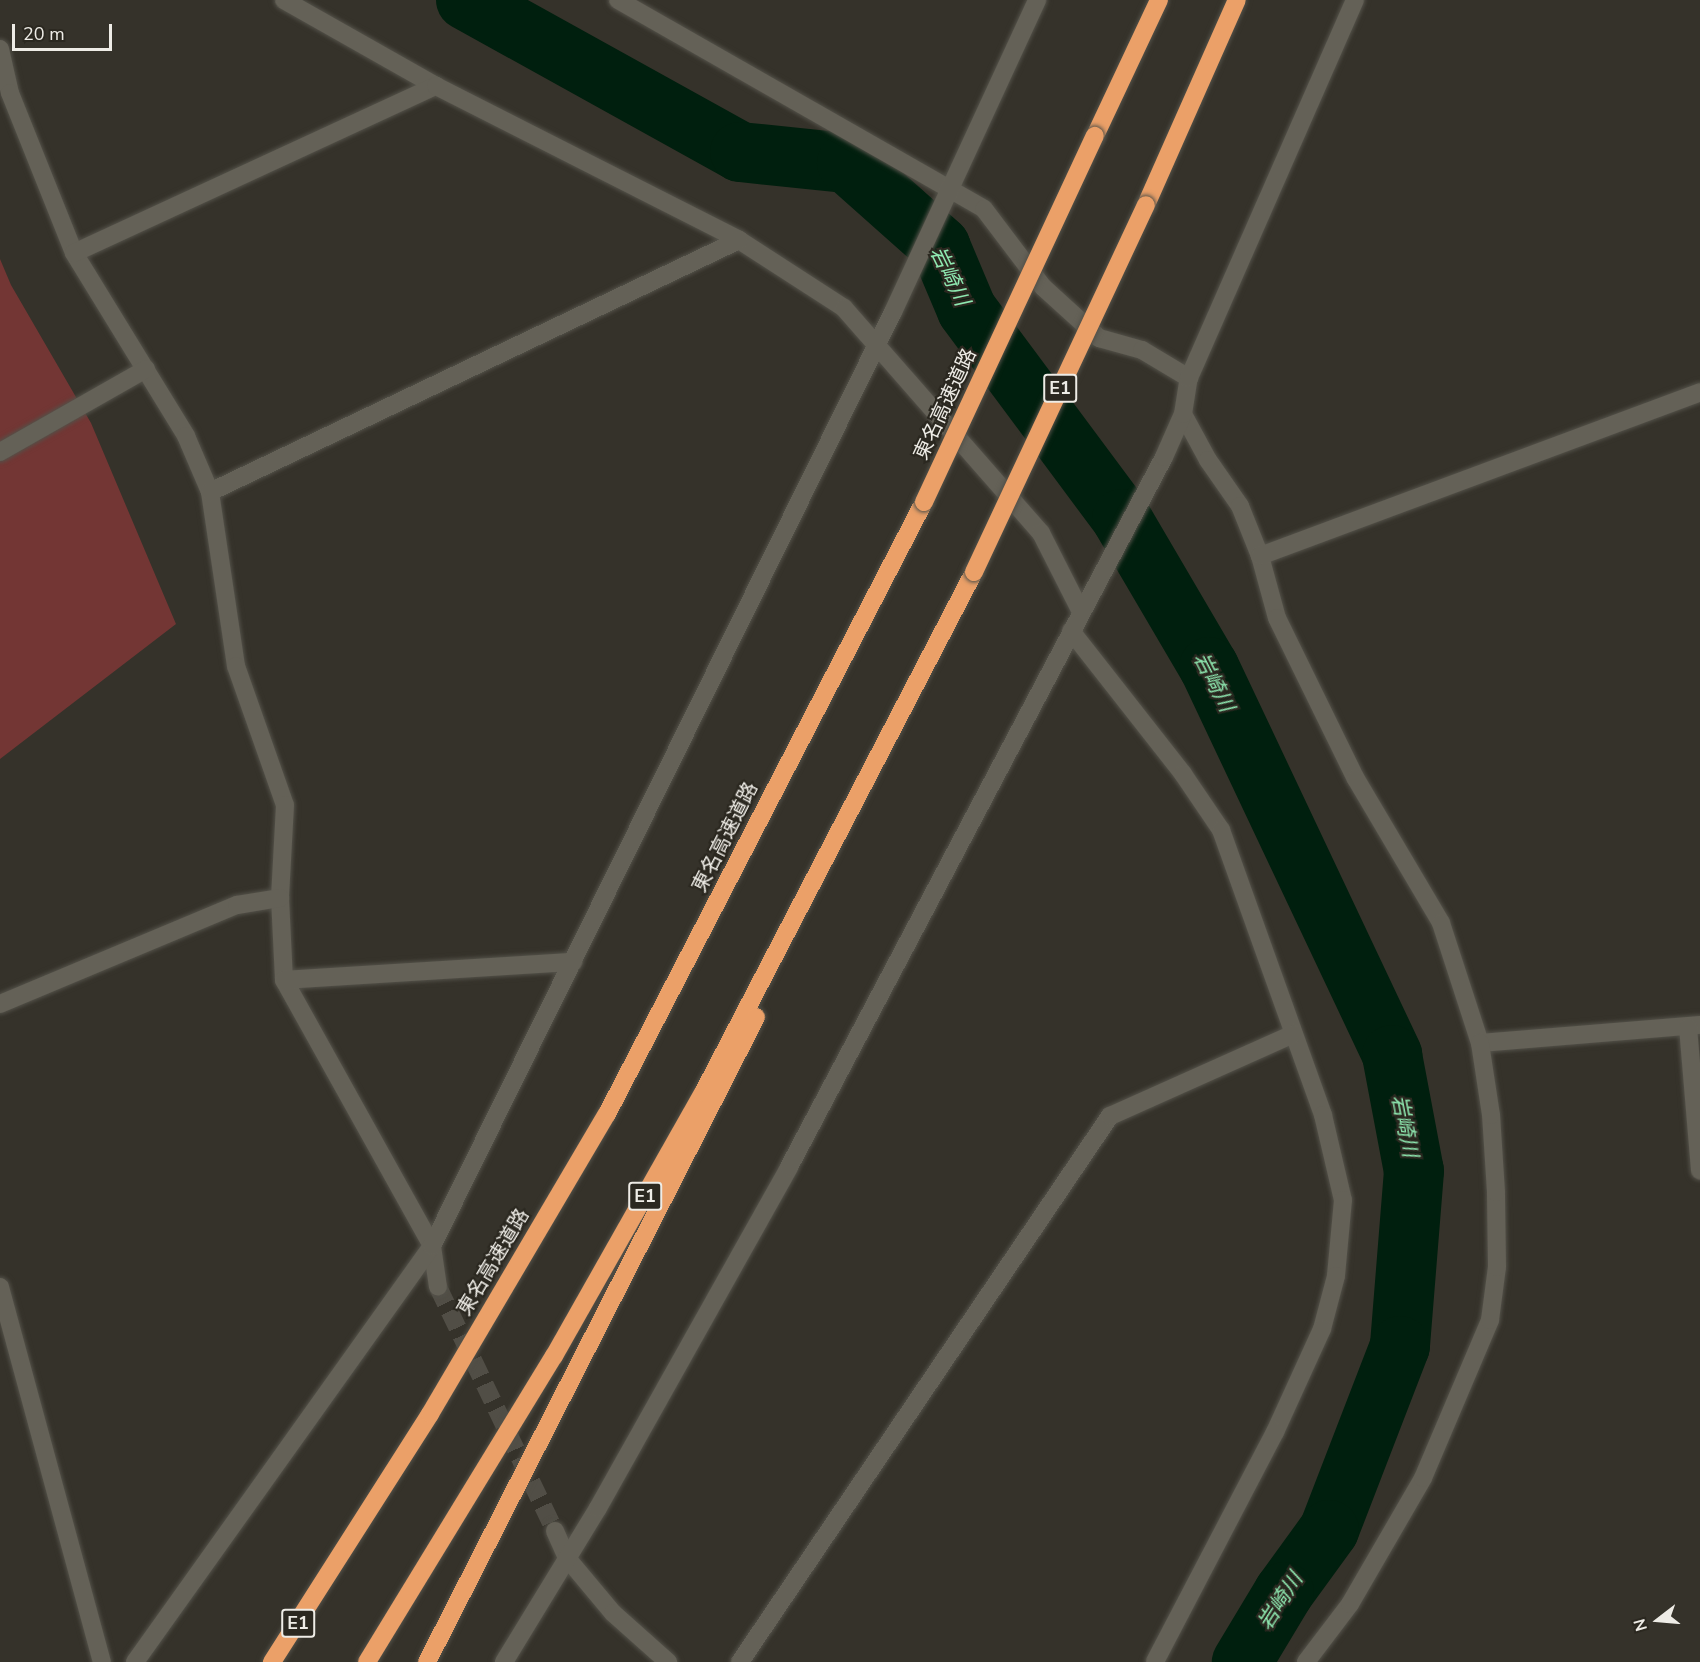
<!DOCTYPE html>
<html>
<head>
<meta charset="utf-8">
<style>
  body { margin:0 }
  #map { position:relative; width:1700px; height:1662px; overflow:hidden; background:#35322a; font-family:"Nunito Sans","Noto Sans JP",sans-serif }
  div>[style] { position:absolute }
  .green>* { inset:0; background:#733634 }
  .river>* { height:60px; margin:-30px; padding:0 30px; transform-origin:30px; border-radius:30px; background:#001f0e }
  .minor-tunnel>* { height:18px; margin-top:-9px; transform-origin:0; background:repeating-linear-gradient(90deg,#514e46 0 18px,transparent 0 27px) }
  .roads { filter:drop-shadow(0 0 2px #535149) drop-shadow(0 0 2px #535149) }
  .minor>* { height:18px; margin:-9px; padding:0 9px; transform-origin:9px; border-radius:9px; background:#646157 }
  .highway>* { height:18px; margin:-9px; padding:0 9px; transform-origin:9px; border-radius:9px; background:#eba068 }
  .bridges { filter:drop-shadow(0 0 2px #535149) drop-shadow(0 0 2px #535149) }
  .highway-bridge>* { height:18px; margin:-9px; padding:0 9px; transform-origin:9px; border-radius:9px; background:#eba068 }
  span { translate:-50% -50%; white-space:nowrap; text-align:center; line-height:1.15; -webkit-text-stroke:4.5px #2b2820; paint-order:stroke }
  .shield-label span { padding:2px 4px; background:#2b2820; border:2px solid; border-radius:4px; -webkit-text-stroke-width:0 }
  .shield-label { font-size:18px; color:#eeece6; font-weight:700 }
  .street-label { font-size:20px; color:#eeece6 }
  .water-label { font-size:21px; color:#8fe9b1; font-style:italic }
  .north { position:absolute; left:1628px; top:1590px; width:60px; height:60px; -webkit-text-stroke:4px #2b2820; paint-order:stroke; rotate:254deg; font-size:16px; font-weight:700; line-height:24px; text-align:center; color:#eeece6 }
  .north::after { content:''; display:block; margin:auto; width:21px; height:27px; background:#eeece6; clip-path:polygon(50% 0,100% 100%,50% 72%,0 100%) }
  .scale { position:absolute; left:12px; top:24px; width:100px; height:27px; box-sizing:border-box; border:3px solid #eeece6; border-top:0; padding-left:8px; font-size:18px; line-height:21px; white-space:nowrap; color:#eeece6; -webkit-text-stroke:4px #2b2820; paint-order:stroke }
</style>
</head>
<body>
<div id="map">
  <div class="green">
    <div style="clip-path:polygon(0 259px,11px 285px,91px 423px,176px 624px,0 759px)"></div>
  </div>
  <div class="river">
    <div style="left:466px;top:0;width:313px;rotate:29deg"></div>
    <div style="left:740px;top:152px;width:108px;rotate:5.9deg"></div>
    <div style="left:847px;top:163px;width:125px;rotate:41.7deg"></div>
    <div style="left:940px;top:246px;width:69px;rotate:67.1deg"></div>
    <div style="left:967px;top:310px;width:260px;rotate:53.4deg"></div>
    <div style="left:1122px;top:519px;width:172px;rotate:59.6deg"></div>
    <div style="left:1209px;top:667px;width:429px;rotate:64.7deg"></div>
    <div style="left:1392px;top:1055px;width:118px;rotate:79.3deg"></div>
    <div style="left:1414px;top:1171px;width:176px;rotate:94.6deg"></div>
    <div style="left:1400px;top:1346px;width:197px;rotate:111.1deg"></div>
    <div style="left:1329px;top:1530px;width:77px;rotate:126deg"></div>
    <div style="left:1284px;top:1592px;width:82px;rotate:121deg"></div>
  </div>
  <div class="minor-tunnel">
    <div style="left:438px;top:1287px;width:271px;rotate:64.4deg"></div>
  </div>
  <div class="roads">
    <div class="minor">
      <div style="left:284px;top:0;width:175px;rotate:29.5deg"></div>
      <div style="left:618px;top:0;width:421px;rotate:29.7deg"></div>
      <div style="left:984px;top:209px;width:98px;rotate:52.9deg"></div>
      <div style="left:1043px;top:287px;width:76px;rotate:42.3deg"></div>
      <div style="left:1099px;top:338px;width:45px;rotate:15.6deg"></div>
      <div style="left:1142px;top:350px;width:55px;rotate:30.8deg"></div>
      <div style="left:0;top:49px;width:45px;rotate:77.2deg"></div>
      <div style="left:10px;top:93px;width:172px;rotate:68.2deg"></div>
      <div style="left:74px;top:253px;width:215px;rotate:58.5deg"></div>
      <div style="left:186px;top:436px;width:61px;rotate:66.8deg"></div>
      <div style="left:210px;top:492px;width:176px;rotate:81.5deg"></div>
      <div style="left:236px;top:666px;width:147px;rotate:70.6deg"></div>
      <div style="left:285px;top:805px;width:93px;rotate:93.1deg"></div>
      <div style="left:280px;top:898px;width:82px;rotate:87.2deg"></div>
      <div style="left:284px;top:980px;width:304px;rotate:60.9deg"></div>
      <div style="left:432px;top:1246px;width:41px;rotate:81.7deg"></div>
      <div style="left:74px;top:253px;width:399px;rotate:-24.8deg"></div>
      <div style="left:436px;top:86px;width:340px;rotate:26.9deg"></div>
      <div style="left:739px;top:240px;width:125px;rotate:32.9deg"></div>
      <div style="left:844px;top:308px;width:299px;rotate:48.8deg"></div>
      <div style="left:1041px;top:533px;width:89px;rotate:63.1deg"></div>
      <div style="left:1183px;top:414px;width:52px;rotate:61.5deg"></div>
      <div style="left:1208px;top:460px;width:56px;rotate:55.2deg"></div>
      <div style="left:1240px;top:506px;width:54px;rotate:68.2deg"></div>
      <div style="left:1260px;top:556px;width:64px;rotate:74.7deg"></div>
      <div style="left:1277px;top:618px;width:179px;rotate:63.9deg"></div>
      <div style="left:1356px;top:779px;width:167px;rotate:59.4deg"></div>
      <div style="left:1441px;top:923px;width:126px;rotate:72deg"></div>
      <div style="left:1480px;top:1043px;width:221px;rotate:-4.7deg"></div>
      <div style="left:0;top:452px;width:168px;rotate:-29.6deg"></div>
      <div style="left:210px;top:492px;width:586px;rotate:-25.47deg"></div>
      <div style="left:1260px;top:556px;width:470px;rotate:-20.4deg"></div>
      <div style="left:1071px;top:631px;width:182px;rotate:51.9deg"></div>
      <div style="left:1183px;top:774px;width:68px;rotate:55.8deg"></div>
      <div style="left:1221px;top:830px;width:303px;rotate:70.3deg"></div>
      <div style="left:1323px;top:1115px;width:87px;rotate:76.8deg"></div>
      <div style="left:1343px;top:1200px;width:76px;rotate:95.3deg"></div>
      <div style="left:1336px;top:1276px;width:55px;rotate:104.8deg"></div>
      <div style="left:1322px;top:1329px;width:113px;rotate:114.5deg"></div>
      <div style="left:1275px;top:1432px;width:259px;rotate:117.6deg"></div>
      <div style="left:284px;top:980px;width:290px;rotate:-3.6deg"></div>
      <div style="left:0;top:1004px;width:257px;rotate:-22.7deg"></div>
      <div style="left:237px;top:905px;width:44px;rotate:-9.2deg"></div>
      <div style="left:1688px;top:1027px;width:144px;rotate:85.2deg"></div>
      <div style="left:0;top:1287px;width:389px;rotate:74.8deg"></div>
      <div style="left:555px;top:1531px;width:30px;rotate:66deg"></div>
      <div style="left:567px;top:1558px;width:72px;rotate:50.1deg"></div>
      <div style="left:613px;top:1613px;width:74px;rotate:41.7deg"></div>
      <div style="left:135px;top:1662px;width:511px;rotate:-54.48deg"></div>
      <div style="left:432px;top:1246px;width:1042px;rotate:-63.73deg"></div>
      <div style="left:893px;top:312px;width:344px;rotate:-65.2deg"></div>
      <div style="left:504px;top:1662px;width:180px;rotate:-58.6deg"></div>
      <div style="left:598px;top:1508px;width:391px;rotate:-60.7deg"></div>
      <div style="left:789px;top:1167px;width:803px;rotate:-62.16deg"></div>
      <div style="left:1164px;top:457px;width:47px;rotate:-66.2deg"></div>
      <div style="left:1183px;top:414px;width:36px;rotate:-81deg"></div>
      <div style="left:1189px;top:378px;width:413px;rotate:-66.3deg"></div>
      <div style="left:740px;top:1662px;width:660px;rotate:-55.88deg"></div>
      <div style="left:1110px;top:1116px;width:201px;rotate:-24.1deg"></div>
      <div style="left:1306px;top:1662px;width:73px;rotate:-52.8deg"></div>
      <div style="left:1350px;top:1604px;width:146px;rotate:-59.9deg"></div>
      <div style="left:1423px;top:1478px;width:172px;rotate:-67deg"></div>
      <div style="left:1490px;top:1320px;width:53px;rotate:-82.5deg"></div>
      <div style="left:1497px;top:1267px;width:75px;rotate:-90.8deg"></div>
      <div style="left:1496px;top:1192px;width:77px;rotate:-93.7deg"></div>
      <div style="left:1491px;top:1115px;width:73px;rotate:-98.7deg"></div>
    </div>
    <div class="highway">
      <div style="left:1095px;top:136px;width:150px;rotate:-64.8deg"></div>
      <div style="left:1146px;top:205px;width:224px;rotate:-66.1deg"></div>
      <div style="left:272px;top:1662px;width:294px;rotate:-57.5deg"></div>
      <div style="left:430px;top:1414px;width:348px;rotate:-59.5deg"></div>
      <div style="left:607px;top:1114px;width:689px;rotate:-62.62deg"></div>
      <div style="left:367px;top:1662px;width:359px;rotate:-58.6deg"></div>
      <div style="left:554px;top:1356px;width:302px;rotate:-60.5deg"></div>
      <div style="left:703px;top:1093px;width:587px;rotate:-62.52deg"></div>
      <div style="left:427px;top:1662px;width:724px;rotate:-62.97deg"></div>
    </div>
  </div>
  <div class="bridges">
    <div class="highway-bridge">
      <div style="left:924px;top:502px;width:404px;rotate:-65deg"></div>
      <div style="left:974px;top:572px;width:405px;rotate:-64.9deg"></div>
    </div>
  </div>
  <div class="shield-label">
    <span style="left:1060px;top:388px">E1</span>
    <span style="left:645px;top:1196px">E1</span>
    <span style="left:298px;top:1623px">E1</span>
  </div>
  <div class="street-label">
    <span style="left:945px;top:404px;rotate:-65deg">東名高速道路</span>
    <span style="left:725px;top:837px;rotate:-63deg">東名高速道路</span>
    <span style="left:493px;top:1262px;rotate:-59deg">東名高速道路</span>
  </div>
  <div class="water-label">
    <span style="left:950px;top:276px;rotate:64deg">岩崎川</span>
    <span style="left:1214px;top:682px;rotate:63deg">岩崎川</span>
    <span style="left:1405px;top:1126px;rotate:79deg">岩崎川</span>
    <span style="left:1280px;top:1601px;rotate:-57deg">岩崎川</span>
  </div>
  <div class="north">N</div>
  <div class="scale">20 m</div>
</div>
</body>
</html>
